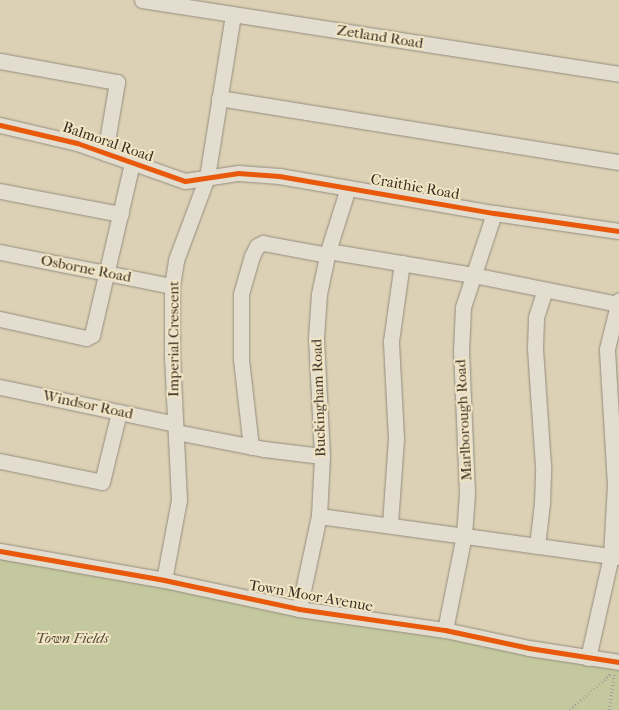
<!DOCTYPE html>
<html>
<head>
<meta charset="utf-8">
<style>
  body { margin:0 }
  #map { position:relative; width:619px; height:710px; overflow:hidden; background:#dcd1b5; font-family:"IM FELL French Canon",serif }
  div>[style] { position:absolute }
  .green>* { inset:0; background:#c4c89e }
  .path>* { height:2.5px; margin-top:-1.25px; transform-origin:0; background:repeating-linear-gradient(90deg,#a6a196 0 1px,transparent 0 3.5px) }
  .roads { filter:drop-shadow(0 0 1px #958d7d) drop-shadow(0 0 1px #958d7d) }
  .minor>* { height:15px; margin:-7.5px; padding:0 7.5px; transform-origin:7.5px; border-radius:7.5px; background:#e2ddcf }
  .cycleway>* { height:5px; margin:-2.5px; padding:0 2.5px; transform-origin:2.5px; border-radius:2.5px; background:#e8590c }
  span { translate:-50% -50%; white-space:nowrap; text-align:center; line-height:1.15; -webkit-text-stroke:4px #f2e6c5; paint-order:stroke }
  .street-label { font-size:15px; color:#3a2e24 }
  .park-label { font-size:15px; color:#524b39; font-style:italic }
</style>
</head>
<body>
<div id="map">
  <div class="green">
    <div style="clip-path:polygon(0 558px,619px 662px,619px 710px,0 710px)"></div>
  </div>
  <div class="path">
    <div style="left:570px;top:710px;width:54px;rotate:-42deg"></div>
    <div style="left:609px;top:710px;width:36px;rotate:-82deg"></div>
  </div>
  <div class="roads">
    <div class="minor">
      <div style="left:142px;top:0;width:483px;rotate:8.8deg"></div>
      <div style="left:0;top:61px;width:119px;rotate:10.2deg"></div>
      <div style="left:117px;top:82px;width:72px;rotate:99.6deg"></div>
      <div style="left:219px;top:98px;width:405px;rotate:9.1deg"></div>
      <div style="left:0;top:125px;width:79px;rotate:13.2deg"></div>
      <div style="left:77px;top:143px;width:114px;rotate:19.4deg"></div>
      <div style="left:185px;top:181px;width:54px;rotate:-8.6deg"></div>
      <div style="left:238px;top:173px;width:41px;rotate:4.2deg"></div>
      <div style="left:279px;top:176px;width:218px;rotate:9.8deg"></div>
      <div style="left:494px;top:213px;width:126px;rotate:8.2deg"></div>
      <div style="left:0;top:191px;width:123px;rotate:10.8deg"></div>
      <div style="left:328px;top:251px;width:147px;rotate:9.4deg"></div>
      <div style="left:473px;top:275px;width:148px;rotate:11.3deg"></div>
      <div style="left:0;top:252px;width:175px;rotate:11.2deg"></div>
      <div style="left:0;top:319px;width:88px;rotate:12.5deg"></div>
      <div style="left:86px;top:338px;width:7px;rotate:-27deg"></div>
      <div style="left:92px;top:335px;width:177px;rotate:-76.9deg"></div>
      <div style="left:0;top:387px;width:179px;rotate:11.9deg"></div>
      <div style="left:176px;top:432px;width:90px;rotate:10.9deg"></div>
      <div style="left:264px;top:449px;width:58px;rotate:6.9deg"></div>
      <div style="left:251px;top:447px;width:89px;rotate:-96.5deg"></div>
      <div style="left:241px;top:359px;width:65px;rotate:-90deg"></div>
      <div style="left:241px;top:294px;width:40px;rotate:-74deg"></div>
      <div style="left:252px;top:256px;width:11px;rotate:-63deg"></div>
      <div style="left:257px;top:246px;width:7px;rotate:-27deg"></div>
      <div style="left:263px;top:243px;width:65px;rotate:10.6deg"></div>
      <div style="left:0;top:461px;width:104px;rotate:11.6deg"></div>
      <div style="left:102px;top:482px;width:72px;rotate:-76.3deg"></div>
      <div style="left:319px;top:516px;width:303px;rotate:7.8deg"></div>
      <div style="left:390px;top:524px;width:86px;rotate:-86deg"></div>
      <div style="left:396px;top:438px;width:97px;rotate:-93deg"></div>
      <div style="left:391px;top:341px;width:79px;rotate:-82deg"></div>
      <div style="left:537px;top:546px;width:43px;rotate:-83.4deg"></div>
      <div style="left:542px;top:503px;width:37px;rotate:-88deg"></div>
      <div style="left:543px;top:466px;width:118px;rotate:-93.9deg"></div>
      <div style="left:535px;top:348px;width:31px;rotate:-88deg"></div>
      <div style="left:536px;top:317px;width:28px;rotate:-72deg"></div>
      <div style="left:0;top:551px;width:167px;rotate:10deg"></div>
      <div style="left:164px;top:580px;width:138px;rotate:12.1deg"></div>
      <div style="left:299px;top:609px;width:148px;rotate:8.2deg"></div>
      <div style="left:445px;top:630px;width:86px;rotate:12.1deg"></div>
      <div style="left:529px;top:648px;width:91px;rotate:8.8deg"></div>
      <div style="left:164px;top:580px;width:81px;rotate:-79.4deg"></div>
      <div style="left:179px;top:500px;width:141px;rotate:-92.8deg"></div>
      <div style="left:172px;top:359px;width:73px;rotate:-90deg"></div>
      <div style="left:172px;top:286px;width:26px;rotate:-81deg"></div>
      <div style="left:176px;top:260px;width:89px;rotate:-69.5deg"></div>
      <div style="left:207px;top:177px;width:164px;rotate:-80.9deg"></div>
      <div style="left:299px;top:609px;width:95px;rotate:-77.9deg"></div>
      <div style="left:319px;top:516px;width:60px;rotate:-87.1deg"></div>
      <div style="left:322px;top:456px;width:119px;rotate:-92.9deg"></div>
      <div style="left:316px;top:337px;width:43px;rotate:-86deg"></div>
      <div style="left:319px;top:294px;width:44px;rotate:-78.2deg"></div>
      <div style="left:328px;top:251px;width:66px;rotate:-72.4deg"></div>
      <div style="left:445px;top:630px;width:97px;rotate:-78.7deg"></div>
      <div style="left:464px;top:535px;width:42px;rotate:-85.9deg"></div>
      <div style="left:467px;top:493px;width:142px;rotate:-92.4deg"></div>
      <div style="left:461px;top:351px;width:44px;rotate:-87.4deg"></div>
      <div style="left:463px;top:307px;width:99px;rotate:-71.7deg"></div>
      <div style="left:588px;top:658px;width:105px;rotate:-77.3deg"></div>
      <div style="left:611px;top:556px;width:71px;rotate:-86.8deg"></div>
      <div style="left:615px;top:485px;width:136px;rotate:-93.4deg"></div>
      <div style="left:607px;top:349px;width:50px;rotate:-76.2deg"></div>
    </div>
  </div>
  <div class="cycleway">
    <div style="left:0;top:125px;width:79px;rotate:13.2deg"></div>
    <div style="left:77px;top:143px;width:114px;rotate:19.4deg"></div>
    <div style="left:185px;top:181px;width:54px;rotate:-8.6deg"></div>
    <div style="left:238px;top:173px;width:41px;rotate:4.2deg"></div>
    <div style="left:279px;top:176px;width:218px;rotate:9.8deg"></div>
    <div style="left:494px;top:213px;width:126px;rotate:8.2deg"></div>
    <div style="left:0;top:551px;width:167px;rotate:10deg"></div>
    <div style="left:164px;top:580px;width:138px;rotate:12.1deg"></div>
    <div style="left:299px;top:609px;width:148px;rotate:8.2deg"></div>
    <div style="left:445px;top:630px;width:86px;rotate:12.1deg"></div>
    <div style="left:529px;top:648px;width:91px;rotate:8.8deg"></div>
  </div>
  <div class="street-label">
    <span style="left:380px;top:37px;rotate:9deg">Zetland Road</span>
    <span style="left:108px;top:142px;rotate:19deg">Balmoral Road</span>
    <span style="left:415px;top:187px;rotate:10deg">Craithie Road</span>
    <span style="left:86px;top:269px;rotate:11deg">Osborne Road</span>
    <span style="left:174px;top:339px;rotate:-90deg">Imperial Crescent</span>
    <span style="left:319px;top:398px;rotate:-92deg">Buckingham Road</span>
    <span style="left:88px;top:405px;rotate:12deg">Windsor Road</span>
    <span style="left:464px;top:420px;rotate:-93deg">Marlborough Road</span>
    <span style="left:311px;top:596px;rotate:10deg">Town Moor Avenue</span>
  </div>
  <div class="park-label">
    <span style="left:72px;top:639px">Town Fields</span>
  </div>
</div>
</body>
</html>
